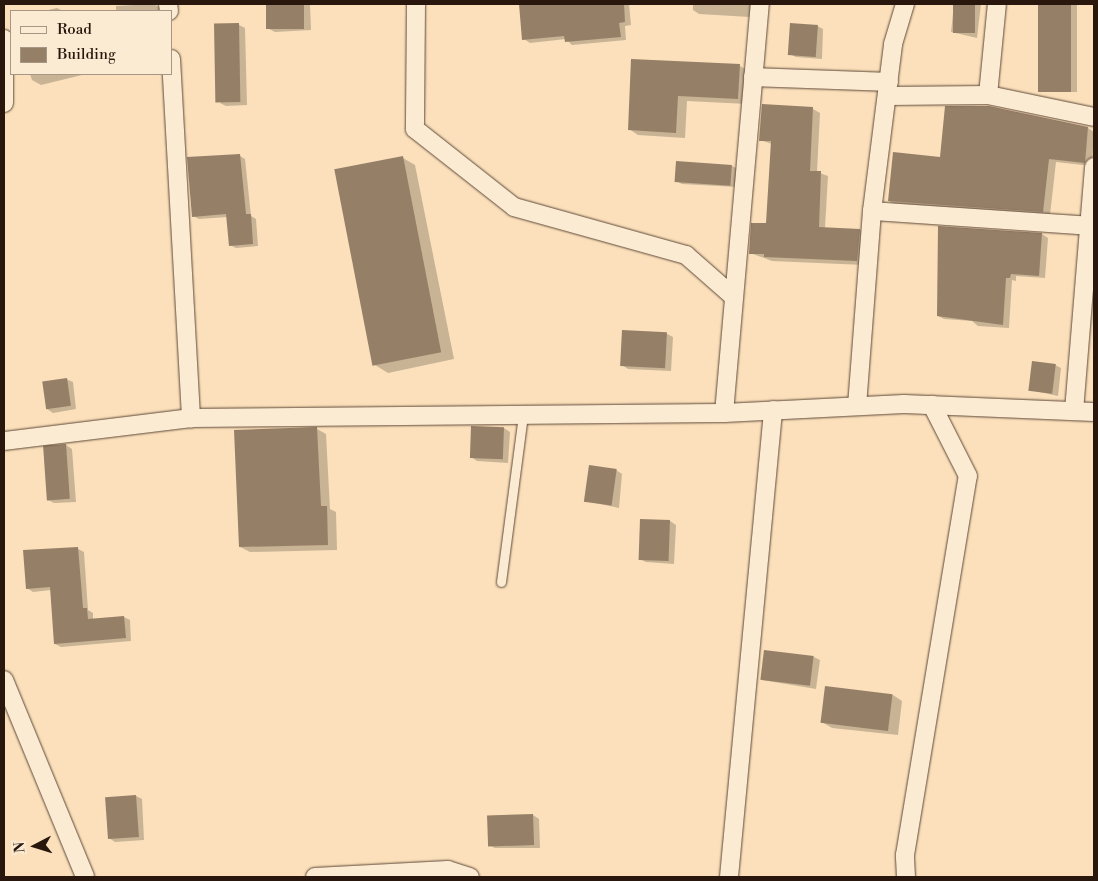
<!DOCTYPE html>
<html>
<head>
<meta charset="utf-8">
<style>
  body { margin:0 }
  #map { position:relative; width:1098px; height:881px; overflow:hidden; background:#fbe0bb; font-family:"Libre Bodoni",serif }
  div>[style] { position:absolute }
  .shadow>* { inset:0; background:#0003; transform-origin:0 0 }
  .building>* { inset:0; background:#967f67; transform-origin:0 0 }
  .roads { filter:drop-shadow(0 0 1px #5e4838) drop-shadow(0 0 1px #5e4838) }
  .service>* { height:9px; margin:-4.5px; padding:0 4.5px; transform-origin:4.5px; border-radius:4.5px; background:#fcebd3 }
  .minor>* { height:18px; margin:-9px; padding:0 9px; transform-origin:9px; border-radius:9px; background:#fcebd3 }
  span { translate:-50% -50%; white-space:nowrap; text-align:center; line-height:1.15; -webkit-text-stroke:4px #fcebd3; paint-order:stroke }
  .frame { position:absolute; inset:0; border:5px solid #29160d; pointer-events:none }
  .legend { position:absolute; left:10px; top:10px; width:162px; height:65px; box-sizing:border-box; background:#fcebd3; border:1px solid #a89684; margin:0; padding:6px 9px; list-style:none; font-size:15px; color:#29160d }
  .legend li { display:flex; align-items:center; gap:10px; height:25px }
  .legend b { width:25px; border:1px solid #a89684 }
  .north { position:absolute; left:10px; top:821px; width:50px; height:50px; -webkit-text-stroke:4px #fcebd3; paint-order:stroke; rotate:265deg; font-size:14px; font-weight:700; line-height:20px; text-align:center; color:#29160d }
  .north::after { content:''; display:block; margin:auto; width:18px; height:22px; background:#29160d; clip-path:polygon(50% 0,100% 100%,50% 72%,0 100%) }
</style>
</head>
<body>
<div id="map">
  <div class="shadow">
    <div style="clip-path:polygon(154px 4px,164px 11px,116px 11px,116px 6px)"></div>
    <div style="clip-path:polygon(268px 4px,310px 4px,311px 30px,275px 32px,269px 29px)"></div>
    <div style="clip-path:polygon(521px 4px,629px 4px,631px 25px,625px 26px,626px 40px,572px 45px,566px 39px,530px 43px,524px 39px)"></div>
    <div style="clip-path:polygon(693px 4px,751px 4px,750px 17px,699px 14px,693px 10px)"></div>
    <div style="clip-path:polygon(954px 4px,981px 4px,977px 38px,951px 32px)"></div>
    <div style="left:1039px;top:4px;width:38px;height:88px"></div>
    <div style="clip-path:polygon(57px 8px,63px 11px,44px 11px)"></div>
    <div style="clip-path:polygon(239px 25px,245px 28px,247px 105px,226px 106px,220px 103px)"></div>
    <div style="clip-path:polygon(817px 26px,823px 29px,822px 59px,796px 57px,790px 54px)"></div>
    <div style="clip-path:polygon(633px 60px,740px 66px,749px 71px,747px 104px,687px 101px,685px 138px,638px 135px,629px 129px)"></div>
    <div style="clip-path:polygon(30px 74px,81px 74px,82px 75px,41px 85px,32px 80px)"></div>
    <div style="clip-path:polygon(763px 106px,813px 109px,820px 113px,817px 172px,828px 176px,825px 228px,860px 230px,867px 234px,864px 265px,772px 261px,750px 253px,767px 224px,772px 144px,760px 140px)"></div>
    <div style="clip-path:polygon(1088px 128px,1094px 132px,1092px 166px,1056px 162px,1050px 215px,896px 205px,889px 201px,941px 158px)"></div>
    <div style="clip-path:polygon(240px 156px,245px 159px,251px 216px,256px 219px,258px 246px,236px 248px,230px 245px,228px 217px,199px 219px,193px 216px)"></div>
    <div style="clip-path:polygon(403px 158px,415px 165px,454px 359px,388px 373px,375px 365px)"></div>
    <div style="clip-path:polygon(732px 166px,738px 169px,737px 187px,682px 184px,676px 181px)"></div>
    <div style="clip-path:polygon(4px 206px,5px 284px,4px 284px)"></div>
    <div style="clip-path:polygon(1042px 234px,1048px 238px,1045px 278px,1016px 276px,1016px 281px,1012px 280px,1009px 328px,978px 326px,972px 321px,944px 319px,938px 316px)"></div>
    <div style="clip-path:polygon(624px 331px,667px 334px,673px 337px,671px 371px,628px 369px,622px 365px)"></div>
    <div style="clip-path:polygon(1055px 365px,1061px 368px,1058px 396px,1030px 390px)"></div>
    <div style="clip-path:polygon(66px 379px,73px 382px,76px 409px,53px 413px,47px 409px)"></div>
    <div style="clip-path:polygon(472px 427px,504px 428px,510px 432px,508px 463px,477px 461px,471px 457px)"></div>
    <div style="clip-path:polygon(317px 429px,326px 434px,330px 509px,336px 512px,337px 550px,250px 552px,240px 547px)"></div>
    <div style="clip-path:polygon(66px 445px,72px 449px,76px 502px,54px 503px,48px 500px)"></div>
    <div style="clip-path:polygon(616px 470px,622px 474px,619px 508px,586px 501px)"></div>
    <div style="clip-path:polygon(670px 521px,676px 525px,674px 564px,646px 562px,640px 559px)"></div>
    <div style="clip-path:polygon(78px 549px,84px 552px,88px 610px,93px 613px,93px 620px,124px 617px,130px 620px,131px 641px,61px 647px,55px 644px,51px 590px,33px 592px,27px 588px,24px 552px)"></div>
    <div style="clip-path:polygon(814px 657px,820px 660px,816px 689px,762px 680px)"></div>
    <div style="clip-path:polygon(893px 695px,902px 701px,898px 735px,832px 728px,822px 722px)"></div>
    <div style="clip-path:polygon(136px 796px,142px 799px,144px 840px,115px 842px,109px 838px)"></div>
    <div style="clip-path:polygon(533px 815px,539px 819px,540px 848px,495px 848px,489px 845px,488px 816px)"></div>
  </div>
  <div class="building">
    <div style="left:266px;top:4px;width:38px;height:25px"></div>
    <div style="clip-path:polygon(519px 4px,624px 4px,625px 22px,619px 23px,621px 37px,565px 42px,564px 36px,522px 40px)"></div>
    <div style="left:953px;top:4px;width:22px;height:29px"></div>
    <div style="left:1038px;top:4px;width:33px;height:88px"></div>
    <div style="left:239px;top:23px;width:79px;height:25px;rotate:89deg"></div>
    <div style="left:790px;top:23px;width:28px;height:32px;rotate:4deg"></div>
    <div style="clip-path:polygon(631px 59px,740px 64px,738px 99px,678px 96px,676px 133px,628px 130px)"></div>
    <div style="clip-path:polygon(762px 104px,813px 107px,810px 171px,821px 171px,819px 227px,860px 229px,857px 261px,764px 257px,764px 254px,749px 254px,751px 223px,766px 223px,771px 141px,759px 141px)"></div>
    <div style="clip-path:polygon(945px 106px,989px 106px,1088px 127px,1085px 163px,1049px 159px,1043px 212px,888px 201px,893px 152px,940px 157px)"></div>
    <div style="clip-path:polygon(240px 154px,246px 214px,251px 214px,253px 244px,229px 246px,226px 214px,192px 217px,187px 157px)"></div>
    <div style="left:403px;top:156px;width:200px;height:70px;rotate:79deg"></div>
    <div style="left:676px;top:161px;width:56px;height:21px;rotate:4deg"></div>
    <div style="clip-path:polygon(938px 226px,1042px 233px,1039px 276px,1011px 274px,1010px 278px,1006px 278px,1003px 325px,937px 316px)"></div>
    <div style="left:622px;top:330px;width:45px;height:36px;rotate:3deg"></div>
    <div style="left:1032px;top:361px;width:24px;height:30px;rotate:7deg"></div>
    <div style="left:67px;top:378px;width:28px;height:25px;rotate:82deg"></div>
    <div style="left:471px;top:426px;width:33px;height:32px;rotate:2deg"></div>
    <div style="clip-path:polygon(317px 427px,321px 506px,327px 506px,328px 545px,239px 547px,234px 430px)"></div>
    <div style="left:66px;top:444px;width:55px;height:23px;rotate:86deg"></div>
    <div style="left:589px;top:465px;width:28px;height:37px;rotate:8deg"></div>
    <div style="left:640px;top:519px;width:30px;height:41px;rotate:2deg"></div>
    <div style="clip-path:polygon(78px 547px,83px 608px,87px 608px,88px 619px,124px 616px,126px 638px,54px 644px,50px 587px,26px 589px,23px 550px)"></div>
    <div style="left:764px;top:650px;width:50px;height:30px;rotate:7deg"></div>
    <div style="left:825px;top:686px;width:68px;height:37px;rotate:7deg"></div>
    <div style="left:136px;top:795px;width:42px;height:31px;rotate:86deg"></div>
    <div style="left:533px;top:814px;width:31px;height:46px;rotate:88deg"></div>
  </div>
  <div class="roads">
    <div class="service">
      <div style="left:501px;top:582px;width:169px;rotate:-82.5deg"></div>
    </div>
    <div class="minor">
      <div style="left:168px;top:4px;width:7px;rotate:82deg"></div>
      <div style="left:416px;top:4px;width:125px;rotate:90.5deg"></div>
      <div style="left:415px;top:129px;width:126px;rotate:38.2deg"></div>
      <div style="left:514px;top:207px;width:179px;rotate:15.6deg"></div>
      <div style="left:686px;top:255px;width:64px;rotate:41.2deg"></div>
      <div style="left:4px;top:39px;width:64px;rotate:90deg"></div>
      <div style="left:171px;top:59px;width:360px;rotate:86.8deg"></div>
      <div style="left:753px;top:77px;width:136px;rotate:2.1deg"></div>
      <div style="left:988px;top:95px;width:91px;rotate:-84.4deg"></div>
      <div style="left:888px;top:96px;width:100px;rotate:-0.6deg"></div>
      <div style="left:988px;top:95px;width:108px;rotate:11.7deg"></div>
      <div style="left:872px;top:211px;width:223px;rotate:3.9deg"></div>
      <div style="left:857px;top:406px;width:196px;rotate:-85.6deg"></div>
      <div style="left:872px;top:211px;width:168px;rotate:-82.8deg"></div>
      <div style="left:893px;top:44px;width:42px;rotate:-73.3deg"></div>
      <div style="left:1074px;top:411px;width:245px;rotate:-85.3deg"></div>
      <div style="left:724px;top:413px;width:411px;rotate:-85deg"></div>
      <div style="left:4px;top:441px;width:188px;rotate:-7deg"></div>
      <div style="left:191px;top:418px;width:533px;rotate:-0.54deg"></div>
      <div style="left:724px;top:413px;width:180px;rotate:-2.9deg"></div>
      <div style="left:904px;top:404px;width:190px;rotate:2.4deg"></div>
      <div style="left:4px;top:680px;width:213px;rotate:67.6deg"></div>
      <div style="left:315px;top:877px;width:133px;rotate:-3deg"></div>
      <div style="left:448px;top:870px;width:23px;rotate:18deg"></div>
      <div style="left:729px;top:877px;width:469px;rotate:-84.6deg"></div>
      <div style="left:906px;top:877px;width:22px;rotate:-93deg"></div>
      <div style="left:905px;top:855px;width:384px;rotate:-80.6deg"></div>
      <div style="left:968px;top:476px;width:80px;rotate:-116.9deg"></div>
    </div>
  </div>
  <div class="frame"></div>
  <ul class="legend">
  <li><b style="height:6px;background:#fcebd3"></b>Road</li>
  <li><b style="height:14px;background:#967f67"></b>Building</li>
  </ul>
  <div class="north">N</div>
</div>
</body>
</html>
